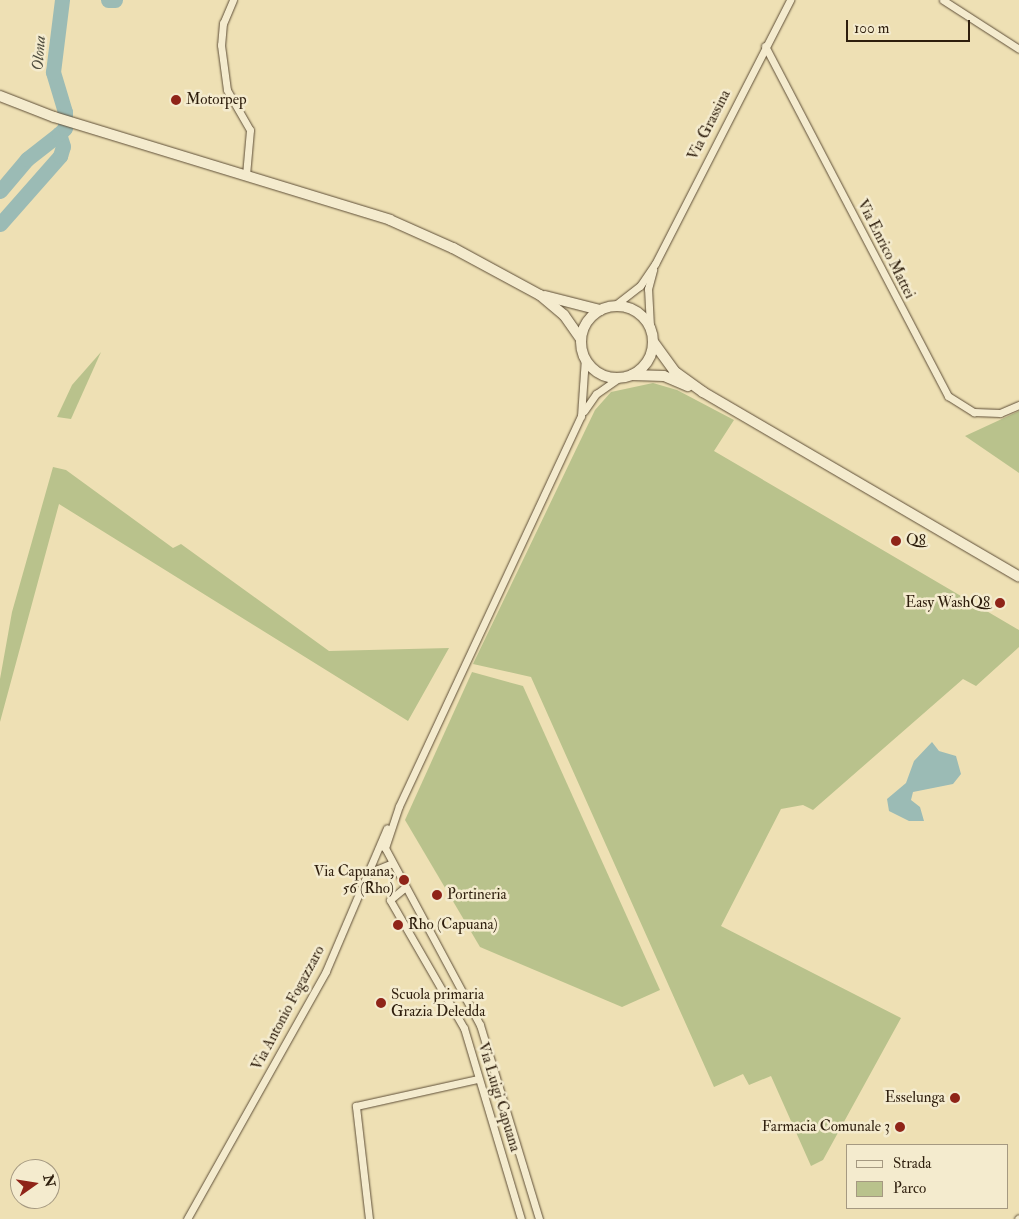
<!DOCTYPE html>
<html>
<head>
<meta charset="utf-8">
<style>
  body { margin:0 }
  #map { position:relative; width:1019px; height:1219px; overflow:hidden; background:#eee0b4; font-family:"IM FELL Double Pica",serif }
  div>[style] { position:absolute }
  .green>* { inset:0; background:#b9c28c }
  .water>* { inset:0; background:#9bbbb5 }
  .river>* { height:15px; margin:-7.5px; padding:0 7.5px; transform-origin:7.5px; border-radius:7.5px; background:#9bbbb5 }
  .roads { filter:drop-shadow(0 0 1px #5e4e37) drop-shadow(0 0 1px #5e4e37) }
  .street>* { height:7px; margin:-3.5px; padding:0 3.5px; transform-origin:3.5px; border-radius:3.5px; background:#f4ebce }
  .secondary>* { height:10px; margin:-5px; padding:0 5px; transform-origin:5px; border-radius:5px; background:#f4ebce }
  .secondary>.ring { margin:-5px; padding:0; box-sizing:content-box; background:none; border:10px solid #f4ebce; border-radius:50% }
  .dots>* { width:14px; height:14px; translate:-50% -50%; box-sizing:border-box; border:2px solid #f4ebce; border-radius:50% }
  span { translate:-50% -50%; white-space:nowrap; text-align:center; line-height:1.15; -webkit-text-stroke:5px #f4ebce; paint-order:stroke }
  .poi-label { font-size:15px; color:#2e1e0d }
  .left { translate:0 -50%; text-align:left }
  .right { translate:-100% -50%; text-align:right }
  .street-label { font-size:15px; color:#2e1e0d }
  .water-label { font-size:16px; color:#4f4d3f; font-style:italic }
  .legend { position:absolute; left:846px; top:1144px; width:162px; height:65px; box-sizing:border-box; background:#f4ebce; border:1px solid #a59981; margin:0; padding:6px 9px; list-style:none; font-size:15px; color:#2e1e0d }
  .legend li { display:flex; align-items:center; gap:10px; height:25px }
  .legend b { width:25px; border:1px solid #a59981 }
  .north { position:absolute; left:10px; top:1159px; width:50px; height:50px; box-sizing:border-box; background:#f4ebce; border:1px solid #a59981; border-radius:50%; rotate:77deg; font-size:14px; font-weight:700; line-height:20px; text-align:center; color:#2e1e0d }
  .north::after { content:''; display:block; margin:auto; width:18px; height:22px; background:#8f2418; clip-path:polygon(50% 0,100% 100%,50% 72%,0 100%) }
  .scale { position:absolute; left:846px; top:20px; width:124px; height:22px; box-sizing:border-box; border:2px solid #2e1e0d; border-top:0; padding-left:6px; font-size:15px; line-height:18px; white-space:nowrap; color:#2e1e0d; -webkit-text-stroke:4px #f4ebce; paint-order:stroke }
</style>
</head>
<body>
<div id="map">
  <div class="green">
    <div style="clip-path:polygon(101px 352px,71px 419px,57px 417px,72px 385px)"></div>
    <div style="clip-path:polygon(653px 383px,677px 390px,734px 420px,714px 451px,1019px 630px,1019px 647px,976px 686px,963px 679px,813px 810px,803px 805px,781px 809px,721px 926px,901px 1018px,823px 1160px,811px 1166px,771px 1076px,749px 1085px,743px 1074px,714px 1087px,531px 677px,473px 664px,595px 410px,611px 392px)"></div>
    <div style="clip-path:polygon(1019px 411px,1019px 473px,965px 436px)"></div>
    <div style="clip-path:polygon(53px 467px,66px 470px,173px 548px,181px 544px,329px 651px,449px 648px,408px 721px,59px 504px,0 722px,0 679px,12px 612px)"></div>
    <div style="clip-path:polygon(472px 672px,523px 686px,660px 990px,622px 1007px,480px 947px,405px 820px)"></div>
  </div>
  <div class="water">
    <div style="clip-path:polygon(932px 742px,939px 751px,956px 756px,961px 774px,953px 784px,913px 792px,911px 800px,920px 807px,924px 821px,909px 821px,889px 811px,887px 799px,906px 783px,914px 761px)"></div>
  </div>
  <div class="river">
    <div style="left:108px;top:0;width:7px"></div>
    <div style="left:0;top:191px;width:42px;rotate:-49.8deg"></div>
    <div style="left:27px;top:159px;width:41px;rotate:-38deg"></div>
    <div style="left:0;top:224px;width:91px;rotate:-48.6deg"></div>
    <div style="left:60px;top:156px;width:10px;rotate:-73deg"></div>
    <div style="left:63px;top:146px;width:13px;rotate:-108deg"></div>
    <div style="left:59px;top:134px;width:8px;rotate:-45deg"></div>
    <div style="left:65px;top:128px;width:16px;rotate:-90deg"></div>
    <div style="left:65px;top:112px;width:42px;rotate:-106.7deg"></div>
    <div style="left:53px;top:72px;width:73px;rotate:-82.9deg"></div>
  </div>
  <div class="roads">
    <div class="street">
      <div style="left:233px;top:0;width:25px;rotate:113deg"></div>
      <div style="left:223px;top:23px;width:22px;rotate:95deg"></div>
      <div style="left:221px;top:45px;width:45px;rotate:82.4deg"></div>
      <div style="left:227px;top:90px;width:46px;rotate:60.1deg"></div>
      <div style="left:250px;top:130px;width:45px;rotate:95.1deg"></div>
      <div style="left:943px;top:0;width:90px;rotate:32.8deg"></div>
      <div style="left:765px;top:46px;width:395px;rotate:62.4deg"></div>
      <div style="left:948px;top:396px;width:31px;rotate:32deg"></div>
      <div style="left:974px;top:412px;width:26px;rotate:2deg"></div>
      <div style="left:1000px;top:413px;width:21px;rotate:-23deg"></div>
      <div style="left:614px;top:306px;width:33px;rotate:-38deg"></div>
      <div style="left:640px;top:286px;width:27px;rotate:-56deg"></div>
      <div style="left:655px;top:264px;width:297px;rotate:-62.9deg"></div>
      <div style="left:650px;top:326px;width:37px;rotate:-93deg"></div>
      <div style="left:648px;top:289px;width:20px;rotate:-75deg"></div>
      <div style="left:584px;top:411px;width:21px;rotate:-55deg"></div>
      <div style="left:596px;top:394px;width:28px;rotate:-35deg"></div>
      <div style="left:368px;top:873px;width:24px;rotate:-22deg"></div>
      <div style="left:403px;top:889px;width:17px;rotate:140deg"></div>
      <div style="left:390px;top:900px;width:148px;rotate:60deg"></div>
      <div style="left:464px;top:1028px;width:199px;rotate:73.4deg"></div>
      <div style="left:187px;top:1219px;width:284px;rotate:-60.7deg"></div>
      <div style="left:326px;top:971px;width:155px;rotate:-66.9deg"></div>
      <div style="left:369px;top:1219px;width:114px;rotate:-96.6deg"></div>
      <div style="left:356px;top:1106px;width:125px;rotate:-12.5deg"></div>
      <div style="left:539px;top:1219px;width:203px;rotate:-106.9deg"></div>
      <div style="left:480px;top:1025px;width:201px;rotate:-118.2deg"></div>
      <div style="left:385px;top:848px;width:44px;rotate:-71.6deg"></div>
      <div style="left:399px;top:806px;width:430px;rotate:-65deg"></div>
      <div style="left:581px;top:416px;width:58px;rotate:-86.1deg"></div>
      <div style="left:1018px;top:1219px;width:1px;rotate:-45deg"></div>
    </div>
    <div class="secondary">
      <div style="left:0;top:96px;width:58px;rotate:21.3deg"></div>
      <div style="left:54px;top:117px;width:351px;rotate:17deg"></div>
      <div style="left:390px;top:220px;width:69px;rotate:24deg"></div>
      <div style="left:453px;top:248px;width:99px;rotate:28.4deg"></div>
      <div style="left:540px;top:295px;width:31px;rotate:40deg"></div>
      <div style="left:564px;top:315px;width:29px;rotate:55deg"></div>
      <div style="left:545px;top:296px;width:57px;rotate:14.3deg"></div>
      <div class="ring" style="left:581px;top:306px;width:62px;height:62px"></div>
      <div style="left:654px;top:343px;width:34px;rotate:54deg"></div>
      <div style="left:674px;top:371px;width:36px;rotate:36deg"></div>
      <div style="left:703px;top:392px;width:366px;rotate:30.3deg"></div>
      <div style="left:632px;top:375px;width:32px;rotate:2deg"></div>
      <div style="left:664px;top:376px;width:26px;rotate:23deg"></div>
    </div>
  </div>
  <div class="dots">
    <div style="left:176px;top:100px;background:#8f2418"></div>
    <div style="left:896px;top:541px;background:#8f2418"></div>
    <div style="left:1000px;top:603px;background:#8f2418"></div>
    <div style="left:404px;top:880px;background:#8f2418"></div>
    <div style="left:437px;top:895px;background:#8f2418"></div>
    <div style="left:398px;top:925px;background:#8f2418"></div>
    <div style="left:381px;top:1003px;background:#8f2418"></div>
    <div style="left:955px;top:1098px;background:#8f2418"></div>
    <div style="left:900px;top:1127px;background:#8f2418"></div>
  </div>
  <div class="poi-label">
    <span class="left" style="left:186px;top:100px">Motorpep</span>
    <span class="left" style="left:906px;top:541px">Q8</span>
    <span class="right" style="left:990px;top:603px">Easy WashQ8</span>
    <span class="right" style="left:394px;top:880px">Via Capuana,<br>56 (Rho)</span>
    <span class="left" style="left:447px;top:895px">Portineria</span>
    <span class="left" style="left:408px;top:925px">Rho (Capuana)</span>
    <span class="left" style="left:391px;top:1003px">Scuola primaria<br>Grazia Deledda</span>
    <span class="right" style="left:945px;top:1098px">Esselunga</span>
    <span class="right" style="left:890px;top:1127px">Farmacia Comunale 3</span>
  </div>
  <div class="street-label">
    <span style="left:709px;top:125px;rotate:-63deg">Via Grassina</span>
    <span style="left:886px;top:249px;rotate:63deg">Via Enrico Mattei</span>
    <span style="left:288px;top:1008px;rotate:-62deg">Via Antonio Fogazzaro</span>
    <span style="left:499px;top:1097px;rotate:73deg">Via Luigi Capuana</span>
  </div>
  <div class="water-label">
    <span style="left:39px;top:53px;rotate:-86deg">Olona</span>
  </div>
  <ul class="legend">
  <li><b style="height:6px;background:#f4ebce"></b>Strada</li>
  <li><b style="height:14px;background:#b9c28c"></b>Parco</li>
  </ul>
  <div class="north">N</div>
  <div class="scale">100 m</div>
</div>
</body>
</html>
